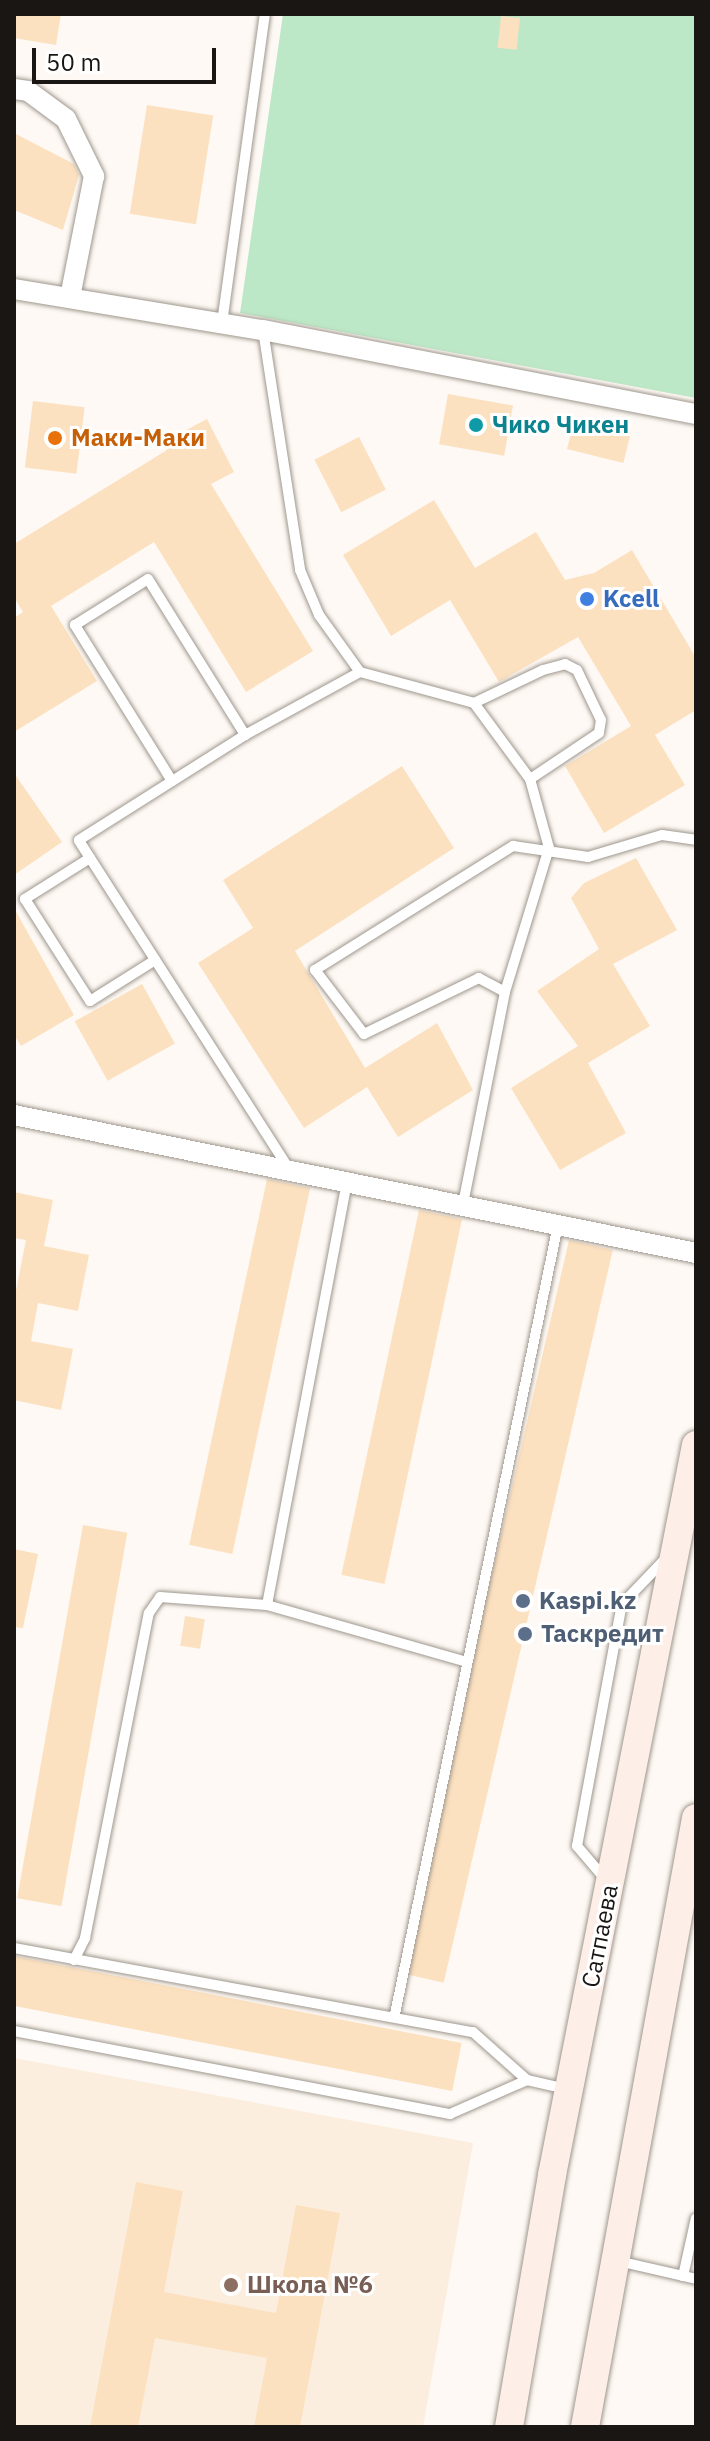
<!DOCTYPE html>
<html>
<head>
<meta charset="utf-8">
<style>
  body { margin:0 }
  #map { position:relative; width:710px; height:2441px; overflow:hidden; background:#fef9f4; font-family:"IBM Plex Sans",sans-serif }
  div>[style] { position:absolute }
  .built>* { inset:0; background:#fbeede }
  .green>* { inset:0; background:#bde8c7 }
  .building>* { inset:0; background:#fce1c0; transform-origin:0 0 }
  .roads { filter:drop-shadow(0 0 2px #9e978e) drop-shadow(0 0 2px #9e978e) }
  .lane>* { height:10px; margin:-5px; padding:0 5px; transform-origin:5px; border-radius:5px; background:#fff }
  .street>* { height:20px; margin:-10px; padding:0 10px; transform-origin:10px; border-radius:10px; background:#fff }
  .secondary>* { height:28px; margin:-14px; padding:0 14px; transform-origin:14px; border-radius:14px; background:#feeee8 }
  .dots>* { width:22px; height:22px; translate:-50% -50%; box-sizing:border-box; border:4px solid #fff; border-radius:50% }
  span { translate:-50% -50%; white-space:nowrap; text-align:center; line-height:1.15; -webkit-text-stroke:6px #fff; paint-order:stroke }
  .culture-label { font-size:24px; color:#0d838f; font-weight:700 }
  .left { translate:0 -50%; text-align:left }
  .food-label { font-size:24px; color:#c56008; font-weight:700 }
  .shop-label { font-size:24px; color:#366cbe; font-weight:700 }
  .service-label { font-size:24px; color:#4e5e75; font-weight:700 }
  .street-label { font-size:24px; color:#191613 }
  .education-label { font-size:24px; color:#785e54; font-weight:700 }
  .frame { position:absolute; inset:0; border:16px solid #191613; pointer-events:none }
  .scale { position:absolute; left:32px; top:48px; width:184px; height:36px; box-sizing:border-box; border:4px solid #191613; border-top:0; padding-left:10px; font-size:24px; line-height:28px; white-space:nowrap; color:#191613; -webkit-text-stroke:6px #fff; paint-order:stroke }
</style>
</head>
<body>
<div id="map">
  <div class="built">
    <div style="clip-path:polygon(14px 2058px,473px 2143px,423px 2427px,14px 2427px)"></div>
  </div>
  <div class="green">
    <div style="clip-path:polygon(283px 14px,696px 14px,696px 398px,240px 313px)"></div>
  </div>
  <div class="building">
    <div style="clip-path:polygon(14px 14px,61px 14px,56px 45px,14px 38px)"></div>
    <div style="left:501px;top:16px;width:19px;height:32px;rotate:6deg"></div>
    <div style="left:147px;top:105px;width:67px;height:110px;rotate:9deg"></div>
    <div style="clip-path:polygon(14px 133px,74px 164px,79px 175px,63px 230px,14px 210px)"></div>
    <div style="left:448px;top:394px;width:66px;height:51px;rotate:10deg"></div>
    <div style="left:33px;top:401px;width:52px;height:67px;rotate:7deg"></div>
    <div style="left:575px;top:417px;width:58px;height:33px;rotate:14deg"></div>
    <div style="clip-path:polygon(207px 419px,234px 472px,211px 484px,313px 651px,246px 692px,154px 542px,51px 606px,97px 681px,14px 732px,14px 618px,23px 612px,14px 597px,14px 544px,167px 450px,164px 442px)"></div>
    <div style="left:359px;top:437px;width:59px;height:50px;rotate:63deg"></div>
    <div style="clip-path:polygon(434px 500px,475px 568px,536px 532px,565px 580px,594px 573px,632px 550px,696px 658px,696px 710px,655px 735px,685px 785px,604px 833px,565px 766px,631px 726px,578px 637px,499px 682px,450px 600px,391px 636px,343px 555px)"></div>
    <div style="clip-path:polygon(402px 766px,454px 848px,295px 951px,365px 1068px,437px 1023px,473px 1090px,398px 1137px,367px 1087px,304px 1128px,198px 963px,253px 928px,223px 880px)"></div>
    <div style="clip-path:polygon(14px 773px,62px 842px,14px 875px)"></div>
    <div style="clip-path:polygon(636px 858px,677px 930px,613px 964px,650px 1026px,588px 1063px,626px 1133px,560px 1170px,511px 1088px,578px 1046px,537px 991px,599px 949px,571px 898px,584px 883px)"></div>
    <div style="clip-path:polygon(14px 908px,74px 1015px,21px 1046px,14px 1035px)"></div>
    <div style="left:142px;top:984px;width:68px;height:77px;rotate:61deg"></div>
    <div style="left:267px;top:1179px;width:44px;height:374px;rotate:12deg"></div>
    <div style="clip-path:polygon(14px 1192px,53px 1200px,44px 1246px,89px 1255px,78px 1311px,38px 1303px,31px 1341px,73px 1349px,61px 1410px,14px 1400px,14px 1300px,26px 1240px,14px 1238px)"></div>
    <div style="left:419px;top:1210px;width:44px;height:373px;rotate:12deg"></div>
    <div style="left:569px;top:1240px;width:45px;height:752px;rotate:13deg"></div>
    <div style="left:83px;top:1525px;width:45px;height:379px;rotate:10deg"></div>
    <div style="clip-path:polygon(14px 1549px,38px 1554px,23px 1628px,14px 1627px)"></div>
    <div style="left:185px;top:1616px;width:20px;height:30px;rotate:9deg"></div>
    <div style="left:14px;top:1956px;width:456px;height:49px;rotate:11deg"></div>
    <div style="clip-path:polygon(136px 2182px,183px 2191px,164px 2292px,276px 2313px,296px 2205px,340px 2213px,300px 2427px,254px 2427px,267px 2358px,155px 2338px,138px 2427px,90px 2427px)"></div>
  </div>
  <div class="roads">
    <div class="lane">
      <div style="left:222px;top:323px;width:312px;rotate:-82.1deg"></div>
      <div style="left:263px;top:330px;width:243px;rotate:81.2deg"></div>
      <div style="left:300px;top:570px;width:49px;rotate:67.1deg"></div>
      <div style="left:319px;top:615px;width:70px;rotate:54.3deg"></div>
      <div style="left:360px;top:672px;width:118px;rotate:15.2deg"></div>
      <div style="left:474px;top:703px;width:94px;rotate:53.6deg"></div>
      <div style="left:530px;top:779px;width:72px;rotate:74.6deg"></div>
      <div style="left:549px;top:848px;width:151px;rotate:107deg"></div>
      <div style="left:505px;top:992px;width:217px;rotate:101.2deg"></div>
      <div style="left:474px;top:703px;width:76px;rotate:-25.6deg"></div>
      <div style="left:543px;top:670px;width:23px;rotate:-15deg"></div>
      <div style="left:565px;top:664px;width:13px;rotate:27deg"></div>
      <div style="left:577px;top:670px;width:55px;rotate:64.4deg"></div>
      <div style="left:601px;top:720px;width:13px;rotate:99deg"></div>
      <div style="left:599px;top:733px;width:83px;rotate:146.3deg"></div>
      <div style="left:172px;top:781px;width:184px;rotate:-121.9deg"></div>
      <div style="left:75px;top:625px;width:86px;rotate:-32.2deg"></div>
      <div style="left:148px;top:579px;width:184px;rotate:58.1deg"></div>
      <div style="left:90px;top:858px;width:77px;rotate:147.8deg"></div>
      <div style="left:25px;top:899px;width:121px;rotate:57.5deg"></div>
      <div style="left:90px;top:1001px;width:77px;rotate:-32.2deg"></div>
      <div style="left:505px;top:992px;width:30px;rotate:-152deg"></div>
      <div style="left:479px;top:978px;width:128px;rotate:154deg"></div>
      <div style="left:364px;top:1034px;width:81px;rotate:-127.4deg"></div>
      <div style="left:315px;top:970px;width:234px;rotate:-32.1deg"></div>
      <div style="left:513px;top:846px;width:76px;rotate:8.3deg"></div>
      <div style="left:588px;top:857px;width:77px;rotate:-16.6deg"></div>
      <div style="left:662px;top:835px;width:34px;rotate:8deg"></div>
      <div style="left:289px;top:1169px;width:390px;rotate:-122.6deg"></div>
      <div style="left:79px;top:840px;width:196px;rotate:-32.3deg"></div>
      <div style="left:245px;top:735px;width:131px;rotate:-28.7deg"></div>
      <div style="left:267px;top:1605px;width:430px;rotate:-79.3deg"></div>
      <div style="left:606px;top:1880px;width:45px;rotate:-130.5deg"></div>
      <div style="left:577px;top:1846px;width:246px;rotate:-79.5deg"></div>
      <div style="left:622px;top:1604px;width:65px;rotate:-46.2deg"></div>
      <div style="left:14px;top:1948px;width:467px;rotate:10.4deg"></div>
      <div style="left:473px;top:2032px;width:72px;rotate:41.6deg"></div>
      <div style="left:527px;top:2080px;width:41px;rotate:12.7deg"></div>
      <div style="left:74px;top:1960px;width:25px;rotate:-63deg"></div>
      <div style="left:85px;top:1938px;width:331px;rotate:-78.9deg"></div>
      <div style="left:149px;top:1613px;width:19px;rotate:-55deg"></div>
      <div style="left:160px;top:1597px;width:107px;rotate:4.3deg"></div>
      <div style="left:267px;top:1605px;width:208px;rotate:15.9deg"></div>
      <div style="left:395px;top:2014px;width:806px;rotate:-78.33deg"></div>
      <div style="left:14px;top:2031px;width:444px;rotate:10.8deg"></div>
      <div style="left:450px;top:2114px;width:84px;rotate:-23.8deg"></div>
      <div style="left:618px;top:2261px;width:80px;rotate:13deg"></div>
      <div style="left:683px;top:2276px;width:59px;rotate:-77.4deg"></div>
    </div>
    <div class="street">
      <div style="left:14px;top:89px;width:14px;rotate:8deg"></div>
      <div style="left:28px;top:91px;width:47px;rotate:36.4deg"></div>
      <div style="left:66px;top:119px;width:64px;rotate:63.8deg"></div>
      <div style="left:94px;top:176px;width:123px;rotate:101.2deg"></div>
      <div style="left:14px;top:289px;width:252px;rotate:9.4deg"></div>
      <div style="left:263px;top:330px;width:441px;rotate:11deg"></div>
      <div style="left:14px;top:1115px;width:696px;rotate:11.44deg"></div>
    </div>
    <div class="secondary">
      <div style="left:509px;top:2427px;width:256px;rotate:-80.3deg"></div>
      <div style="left:552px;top:2175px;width:744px;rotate:-78.84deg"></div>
      <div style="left:585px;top:2427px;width:619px;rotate:-79.67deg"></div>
    </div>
  </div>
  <div class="dots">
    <div style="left:476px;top:425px;background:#0f9aa8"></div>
    <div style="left:55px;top:438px;background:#e8710a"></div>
    <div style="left:587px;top:599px;background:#3f7fe0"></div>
    <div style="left:523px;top:1601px;background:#5c6f8a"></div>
    <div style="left:525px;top:1634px;background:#5c6f8a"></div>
    <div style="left:231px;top:2285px;background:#8d6e63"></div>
  </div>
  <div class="culture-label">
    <span class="left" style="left:492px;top:425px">Чико Чикен</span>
  </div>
  <div class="food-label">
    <span class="left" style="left:71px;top:438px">Маки-Маки</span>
  </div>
  <div class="shop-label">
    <span class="left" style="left:603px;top:599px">Kcell</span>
  </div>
  <div class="service-label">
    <span class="left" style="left:539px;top:1601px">Kaspi.kz</span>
    <span class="left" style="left:541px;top:1634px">Таскредит</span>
  </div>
  <div class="street-label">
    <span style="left:600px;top:1936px;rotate:-79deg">Сатпаева</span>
  </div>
  <div class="education-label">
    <span class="left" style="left:247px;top:2285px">Школа №6</span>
  </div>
  <div class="frame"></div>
  <div class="scale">50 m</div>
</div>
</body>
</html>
